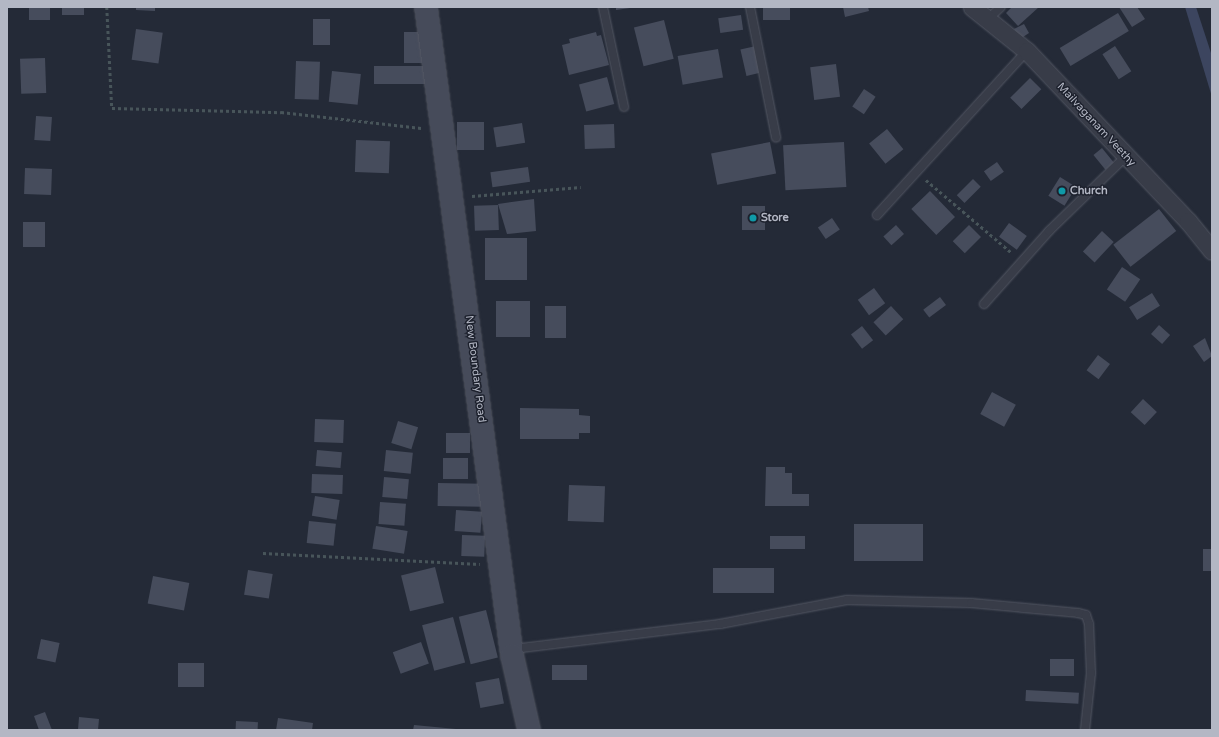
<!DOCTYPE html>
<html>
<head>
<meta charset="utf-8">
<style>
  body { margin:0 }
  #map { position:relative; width:1219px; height:737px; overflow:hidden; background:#242a37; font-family:"Varela Round",sans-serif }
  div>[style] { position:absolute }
  .water>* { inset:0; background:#3c455f }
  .building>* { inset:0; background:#464c5c; transform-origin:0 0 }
  .path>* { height:2.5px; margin-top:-1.25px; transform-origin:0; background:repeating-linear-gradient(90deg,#48555a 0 3px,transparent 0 6px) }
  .roads { filter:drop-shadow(0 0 1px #535763) drop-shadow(0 0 1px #535763) }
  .lane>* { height:8px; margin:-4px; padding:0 4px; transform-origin:4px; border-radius:4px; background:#383c48 }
  .street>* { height:17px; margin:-8.5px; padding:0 8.5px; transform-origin:8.5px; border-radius:8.5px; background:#383c48 }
  .secondary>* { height:22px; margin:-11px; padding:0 11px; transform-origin:11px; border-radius:11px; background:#464b5a }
  .dots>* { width:11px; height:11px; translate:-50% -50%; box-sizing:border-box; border:2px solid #1d212d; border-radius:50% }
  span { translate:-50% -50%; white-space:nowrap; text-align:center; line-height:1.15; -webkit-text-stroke:3px #1d212d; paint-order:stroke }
  .street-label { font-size:11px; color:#b3b7c4 }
  .poi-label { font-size:11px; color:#b3b7c4; font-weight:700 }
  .left { translate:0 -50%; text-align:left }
  .frame { position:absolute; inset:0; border:8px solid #b3b7c4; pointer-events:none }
</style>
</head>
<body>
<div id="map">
  <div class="water">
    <div style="clip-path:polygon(1185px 7px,1196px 7px,1212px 56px,1212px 97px)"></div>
  </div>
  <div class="building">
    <div style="left:29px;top:7px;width:21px;height:13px"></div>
    <div style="left:62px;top:7px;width:22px;height:8px"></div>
    <div style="clip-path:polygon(136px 7px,155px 7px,155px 11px,136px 10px)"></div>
    <div style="clip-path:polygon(616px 7px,630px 7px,630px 8px,616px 10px)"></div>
    <div style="left:763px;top:7px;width:27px;height:13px"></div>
    <div style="clip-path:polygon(843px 7px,868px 7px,869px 11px,845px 17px)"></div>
    <div style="clip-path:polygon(1012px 7px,1039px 7px,1018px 26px,1006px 13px)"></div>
    <div style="clip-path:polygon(1119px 7px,1137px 7px,1145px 19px,1132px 27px)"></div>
    <div style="left:1118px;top:13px;width:21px;height:68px;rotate:59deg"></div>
    <div style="left:741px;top:15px;width:15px;height:23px;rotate:82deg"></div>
    <div style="left:330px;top:19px;width:26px;height:17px;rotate:90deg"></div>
    <div style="left:664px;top:20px;width:40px;height:31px;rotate:76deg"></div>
    <div style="clip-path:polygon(1024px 24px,1029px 33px,1020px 39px,1014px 29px)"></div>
    <div style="left:136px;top:29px;width:27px;height:31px;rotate:8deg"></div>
    <div style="left:404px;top:32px;width:21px;height:31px"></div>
    <div style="clip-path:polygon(596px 32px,597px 36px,601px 35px,609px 65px,569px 75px,562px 45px,570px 43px,569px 39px)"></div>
    <div style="left:756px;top:46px;width:27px;height:16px;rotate:77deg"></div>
    <div style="left:1115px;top:46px;width:30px;height:15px;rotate:57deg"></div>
    <div style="left:718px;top:49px;width:29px;height:41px;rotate:80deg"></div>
    <div style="left:45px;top:58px;width:35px;height:25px;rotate:88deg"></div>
    <div style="left:296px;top:61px;width:24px;height:38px;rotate:2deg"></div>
    <div style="left:836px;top:64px;width:33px;height:26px;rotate:83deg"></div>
    <div style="left:374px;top:66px;width:54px;height:18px"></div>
    <div style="left:332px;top:71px;width:29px;height:31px;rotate:6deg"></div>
    <div style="left:607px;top:77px;width:28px;height:29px;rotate:75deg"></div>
    <div style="left:1030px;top:78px;width:16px;height:28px;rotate:45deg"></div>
    <div style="left:864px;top:89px;width:14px;height:21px;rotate:34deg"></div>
    <div style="left:36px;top:116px;width:16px;height:24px;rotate:4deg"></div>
    <div style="left:484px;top:122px;width:28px;height:27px;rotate:90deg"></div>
    <div style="left:522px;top:123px;width:20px;height:29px;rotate:81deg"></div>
    <div style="left:614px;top:124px;width:24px;height:30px;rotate:88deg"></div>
    <div style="left:887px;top:129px;width:26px;height:23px;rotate:51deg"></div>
    <div style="left:356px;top:140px;width:34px;height:32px;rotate:2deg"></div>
    <div style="left:770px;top:142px;width:32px;height:60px;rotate:79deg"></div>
    <div style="left:844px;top:142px;width:45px;height:61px;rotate:87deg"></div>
    <div style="left:1102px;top:148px;width:19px;height:11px;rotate:51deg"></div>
    <div style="left:997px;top:162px;width:12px;height:16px;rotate:55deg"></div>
    <div style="left:528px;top:167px;width:15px;height:38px;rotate:82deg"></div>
    <div style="left:25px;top:168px;width:27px;height:26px;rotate:2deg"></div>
    <div style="left:1060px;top:177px;width:19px;height:22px;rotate:32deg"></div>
    <div style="left:973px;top:179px;width:11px;height:23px;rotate:45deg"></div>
    <div style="left:930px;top:191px;width:36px;height:26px;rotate:46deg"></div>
    <div style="clip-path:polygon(534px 199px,536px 231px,507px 234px,498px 204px)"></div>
    <div style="left:498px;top:205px;width:25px;height:24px;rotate:88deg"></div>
    <div style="left:765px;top:206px;width:24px;height:23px;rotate:90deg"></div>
    <div style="left:1159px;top:209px;width:28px;height:58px;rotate:52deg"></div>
    <div style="left:832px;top:218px;width:14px;height:17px;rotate:56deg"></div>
    <div style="left:45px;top:222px;width:25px;height:22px;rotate:90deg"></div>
    <div style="left:1009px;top:223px;width:22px;height:17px;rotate:36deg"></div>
    <div style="left:896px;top:225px;width:12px;height:17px;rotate:48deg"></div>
    <div style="left:969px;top:225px;width:17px;height:23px;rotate:45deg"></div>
    <div style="left:1102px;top:231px;width:16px;height:28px;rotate:43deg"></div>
    <div style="left:485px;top:238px;width:42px;height:42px"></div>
    <div style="left:1122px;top:267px;width:22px;height:27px;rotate:34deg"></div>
    <div style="left:874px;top:288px;width:19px;height:20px;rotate:54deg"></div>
    <div style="left:1152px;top:293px;width:15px;height:27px;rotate:58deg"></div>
    <div style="left:940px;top:297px;width:10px;height:21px;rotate:53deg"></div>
    <div style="left:496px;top:301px;width:34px;height:36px"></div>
    <div style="left:545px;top:306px;width:21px;height:32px"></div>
    <div style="left:891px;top:306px;width:18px;height:24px;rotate:47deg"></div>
    <div style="left:1159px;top:325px;width:15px;height:12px;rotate:42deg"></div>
    <div style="left:862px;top:326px;width:18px;height:14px;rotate:52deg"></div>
    <div style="clip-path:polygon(1205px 338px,1212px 356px,1204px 362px,1193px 346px)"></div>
    <div style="left:1098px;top:355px;width:15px;height:19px;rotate:37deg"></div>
    <div style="left:992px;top:392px;width:27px;height:25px;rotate:28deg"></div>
    <div style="left:1143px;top:399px;width:19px;height:18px;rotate:43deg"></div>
    <div style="clip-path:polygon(520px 408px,579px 409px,579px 415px,590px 416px,590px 433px,579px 433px,579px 439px,520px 439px)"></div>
    <div style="left:315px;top:419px;width:29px;height:23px;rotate:2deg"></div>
    <div style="left:398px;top:421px;width:21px;height:23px;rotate:17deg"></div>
    <div style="left:446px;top:433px;width:24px;height:20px"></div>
    <div style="left:317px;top:450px;width:25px;height:16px;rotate:5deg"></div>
    <div style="left:386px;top:450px;width:27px;height:21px;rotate:6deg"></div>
    <div style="left:443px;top:458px;width:25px;height:21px"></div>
    <div style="clip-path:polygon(766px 467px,785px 467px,785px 473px,792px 473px,792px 494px,809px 494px,809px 506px,765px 506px)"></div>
    <div style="left:312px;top:474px;width:31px;height:19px;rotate:2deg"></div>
    <div style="left:384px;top:477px;width:25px;height:20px;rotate:5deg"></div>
    <div style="left:438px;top:483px;width:45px;height:23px;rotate:1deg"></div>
    <div style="left:569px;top:485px;width:36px;height:36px;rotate:2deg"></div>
    <div style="left:315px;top:496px;width:25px;height:20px;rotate:9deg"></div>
    <div style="left:380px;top:502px;width:26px;height:22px;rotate:4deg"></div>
    <div style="left:456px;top:510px;width:26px;height:21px;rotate:4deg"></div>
    <div style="left:309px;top:521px;width:27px;height:22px;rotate:6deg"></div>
    <div style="left:854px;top:524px;width:69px;height:37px"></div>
    <div style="left:376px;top:526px;width:32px;height:23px;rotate:9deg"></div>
    <div style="left:462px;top:535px;width:23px;height:21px;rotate:2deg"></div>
    <div style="left:770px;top:536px;width:35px;height:13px"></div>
    <div style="left:1203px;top:549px;width:9px;height:22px"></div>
    <div style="left:435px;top:567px;width:37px;height:35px;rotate:76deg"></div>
    <div style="left:713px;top:568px;width:61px;height:25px"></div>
    <div style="left:248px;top:570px;width:25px;height:25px;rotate:9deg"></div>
    <div style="left:153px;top:576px;width:37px;height:28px;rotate:11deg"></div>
    <div style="left:486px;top:610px;width:49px;height:28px;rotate:76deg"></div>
    <div style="left:453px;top:617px;width:47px;height:32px;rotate:75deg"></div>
    <div style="left:41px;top:639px;width:19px;height:20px;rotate:12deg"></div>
    <div style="left:421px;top:642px;width:23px;height:30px;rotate:70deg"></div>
    <div style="left:1050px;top:659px;width:24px;height:17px"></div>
    <div style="left:178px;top:663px;width:26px;height:24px"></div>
    <div style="left:552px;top:665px;width:35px;height:15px"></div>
    <div style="left:499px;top:678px;width:26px;height:24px;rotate:79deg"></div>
    <div style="left:1026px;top:690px;width:53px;height:11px;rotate:3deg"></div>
    <div style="clip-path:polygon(45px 712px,52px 730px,39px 730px,34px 716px)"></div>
    <div style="clip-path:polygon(79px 717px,99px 719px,98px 730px,78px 730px)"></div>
    <div style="clip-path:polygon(278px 718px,313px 723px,312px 730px,276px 730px)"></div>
    <div style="left:236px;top:721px;width:22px;height:9px;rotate:3deg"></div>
    <div style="clip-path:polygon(414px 725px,456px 729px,455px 730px,413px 730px)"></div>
  </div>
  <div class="path">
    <div style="left:107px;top:7px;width:101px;rotate:87.2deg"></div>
    <div style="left:112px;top:108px;width:169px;rotate:1.4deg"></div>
    <div style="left:281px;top:112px;width:141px;rotate:6.5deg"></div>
    <div style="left:926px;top:180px;width:113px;rotate:40.3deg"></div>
    <div style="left:472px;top:196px;width:109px;rotate:-4.7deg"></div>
    <div style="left:263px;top:553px;width:217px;rotate:2.9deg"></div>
  </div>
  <div class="roads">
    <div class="lane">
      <div style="left:603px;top:7px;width:102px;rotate:78.1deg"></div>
      <div style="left:750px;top:7px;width:133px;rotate:78.7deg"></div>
      <div style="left:989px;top:18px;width:16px;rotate:-43deg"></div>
      <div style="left:877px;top:215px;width:222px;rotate:-47.6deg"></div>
      <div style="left:984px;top:304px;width:98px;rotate:-48.3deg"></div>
      <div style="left:1049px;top:231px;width:106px;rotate:-44.2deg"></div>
      <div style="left:513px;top:649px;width:209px;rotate:-6.9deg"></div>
      <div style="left:720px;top:624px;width:129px;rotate:-10.7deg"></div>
      <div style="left:847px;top:600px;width:124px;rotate:1.4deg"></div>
      <div style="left:971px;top:603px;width:107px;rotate:5.3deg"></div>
      <div style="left:1078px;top:613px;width:8px;rotate:14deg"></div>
      <div style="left:1086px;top:615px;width:9px;rotate:72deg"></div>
      <div style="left:1089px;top:624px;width:49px;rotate:87.7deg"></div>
      <div style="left:1091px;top:673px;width:57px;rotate:96deg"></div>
    </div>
    <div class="street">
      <div style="left:972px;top:7px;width:70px;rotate:38.7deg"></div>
      <div style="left:1027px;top:51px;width:234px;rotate:46.6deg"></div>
      <div style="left:1188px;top:221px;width:38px;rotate:51deg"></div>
    </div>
    <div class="secondary">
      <div style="left:426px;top:7px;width:654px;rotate:82.44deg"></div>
      <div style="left:512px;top:655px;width:77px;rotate:77.2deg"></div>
    </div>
  </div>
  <div class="dots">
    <div style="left:1062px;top:191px;background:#0f9aa8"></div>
    <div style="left:753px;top:218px;background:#0f9aa8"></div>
  </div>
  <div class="street-label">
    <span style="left:1096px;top:125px;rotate:47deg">Mailvaganam Veethy</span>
    <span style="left:475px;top:369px;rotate:83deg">New Boundary Road</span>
  </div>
  <div class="poi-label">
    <span class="left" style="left:1070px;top:191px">Church</span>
    <span class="left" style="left:761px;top:218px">Store</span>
  </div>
  <div class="frame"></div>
</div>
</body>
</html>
